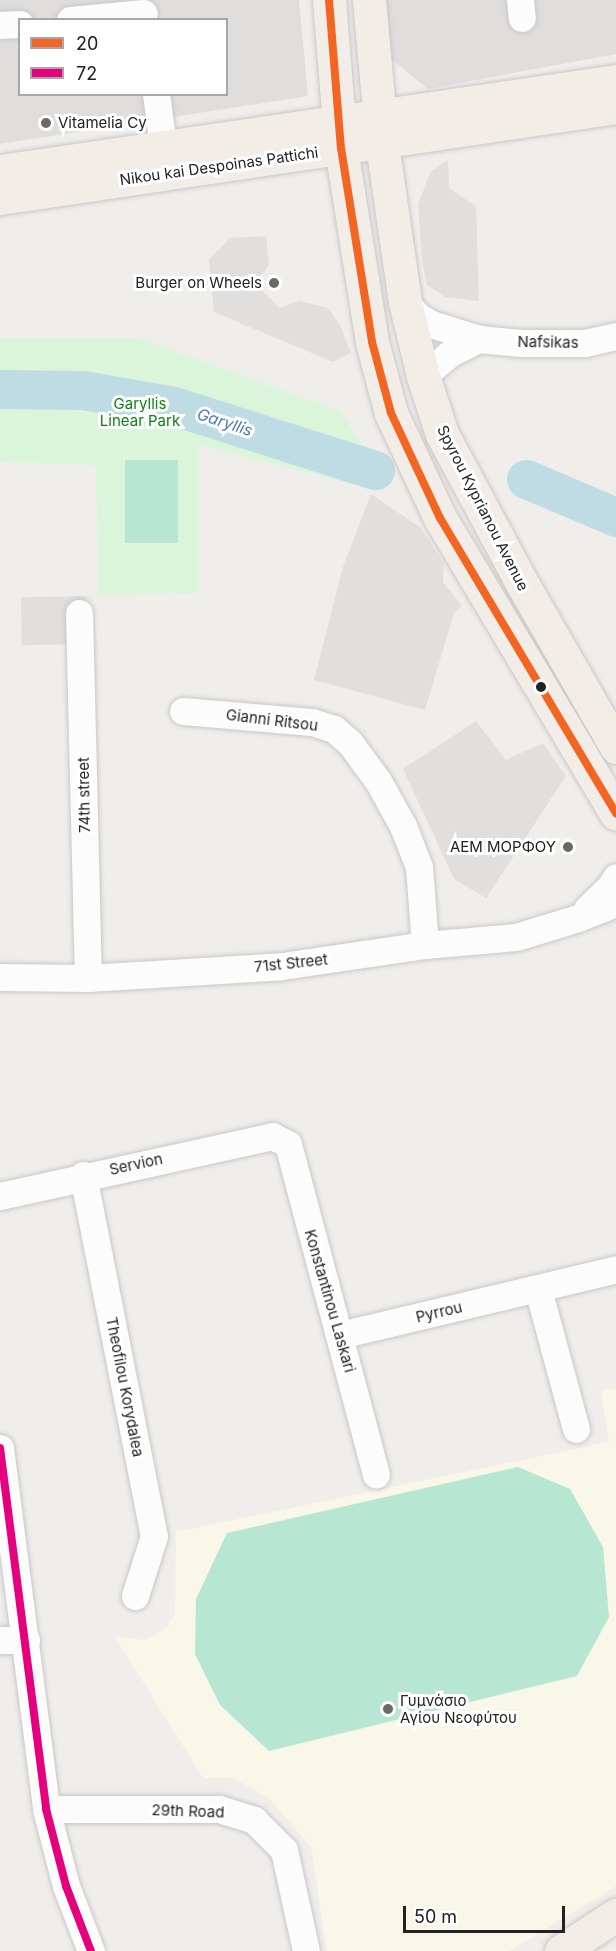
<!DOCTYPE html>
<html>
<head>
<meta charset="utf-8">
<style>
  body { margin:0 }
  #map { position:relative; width:616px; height:1951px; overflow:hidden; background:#f0eeeb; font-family:Inter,sans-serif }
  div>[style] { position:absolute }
  .residential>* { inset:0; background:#dfdedc }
  .education>* { inset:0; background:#f8f7e8 }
  .park>* { inset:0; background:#daf5da }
  .pitch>* { inset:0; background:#b7e6d2; transform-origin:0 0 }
  .parking>* { inset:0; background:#e0dfde; transform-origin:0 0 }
  .river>* { height:39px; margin:-19.5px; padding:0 19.5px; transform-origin:19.5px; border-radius:19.5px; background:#bfdbe3 }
  .roads { filter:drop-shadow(0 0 2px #c9c8c7) drop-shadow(0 0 2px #c9c8c7) }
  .minor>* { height:27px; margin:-13.5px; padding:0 13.5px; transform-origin:13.5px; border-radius:13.5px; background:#fdfcfc }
  .major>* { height:33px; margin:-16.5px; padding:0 16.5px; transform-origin:16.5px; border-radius:16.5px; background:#f3ede7 }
  .bus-1>* { height:8px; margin:-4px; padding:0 4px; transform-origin:4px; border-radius:4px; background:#f26522 }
  .bus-2>* { height:8px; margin:-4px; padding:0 4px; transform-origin:4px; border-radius:4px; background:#e5007d }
  .dots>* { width:16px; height:16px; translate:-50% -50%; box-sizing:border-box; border:3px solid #fff; border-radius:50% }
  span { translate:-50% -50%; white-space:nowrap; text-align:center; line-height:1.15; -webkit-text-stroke:6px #fff; paint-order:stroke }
  .poi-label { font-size:15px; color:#222 }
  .left { translate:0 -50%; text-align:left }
  .right { translate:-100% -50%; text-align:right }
  .street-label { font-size:15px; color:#222 }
  .park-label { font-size:15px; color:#0c8416 }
  .water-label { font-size:16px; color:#4a7aab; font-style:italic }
  .legend { position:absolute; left:18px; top:18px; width:210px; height:78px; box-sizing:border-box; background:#fff; border:2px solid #a7a7a7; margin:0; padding:8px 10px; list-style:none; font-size:18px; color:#222 }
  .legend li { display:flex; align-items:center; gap:12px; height:30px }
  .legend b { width:30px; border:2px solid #a7a7a7 }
  .scale { position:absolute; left:403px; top:1906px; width:162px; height:27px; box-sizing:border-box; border:3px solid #222; border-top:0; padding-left:8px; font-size:18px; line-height:21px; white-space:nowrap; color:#222; -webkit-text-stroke:4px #fff; paint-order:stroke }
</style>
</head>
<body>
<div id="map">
  <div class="residential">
    <div style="clip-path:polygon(evenodd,0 0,299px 0,308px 96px,0 144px,0 0,20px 20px,226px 20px,226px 94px,20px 94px,20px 20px)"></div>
    <div style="clip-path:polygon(385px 0,616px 0,616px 54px,428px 89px,391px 59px)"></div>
  </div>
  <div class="education">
    <div style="clip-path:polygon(616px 1388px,616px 1886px,509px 1951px,327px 1951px,311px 1847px,269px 1798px,233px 1778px,203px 1778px,115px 1637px,147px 1640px,167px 1627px,175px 1613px,176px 1532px,609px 1442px,601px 1391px)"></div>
  </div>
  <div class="park">
    <div style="clip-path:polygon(0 338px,138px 338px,340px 411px,371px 457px,355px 485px,199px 445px,199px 593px,98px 594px,96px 465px,0 462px)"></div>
  </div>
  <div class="pitch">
    <div style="left:125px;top:460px;width:53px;height:83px"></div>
    <div style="clip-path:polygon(518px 1467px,570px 1489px,603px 1547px,609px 1617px,577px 1676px,269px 1751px,220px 1705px,195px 1654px,196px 1599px,227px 1533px)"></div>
  </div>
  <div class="parking">
    <div style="clip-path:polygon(448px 160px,449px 188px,476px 206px,479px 301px,445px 297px,427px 285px,422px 262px,418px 204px,431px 171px)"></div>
    <div style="clip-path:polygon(266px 236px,269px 265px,255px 283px,279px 308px,300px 301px,328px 308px,340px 325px,351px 353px,333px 362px,214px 312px,209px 260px,230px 238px)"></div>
    <div style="clip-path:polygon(371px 494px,421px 528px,444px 564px,443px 582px,462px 606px,454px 613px,425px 710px,314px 680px,343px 567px)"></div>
    <div style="left:86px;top:596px;width:48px;height:65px;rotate:89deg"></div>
    <div style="clip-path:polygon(476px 721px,506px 760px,543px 743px,566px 776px,486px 898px,454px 879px,403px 769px)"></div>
  </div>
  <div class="river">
    <div style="left:0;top:389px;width:83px;rotate:0.7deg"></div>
    <div style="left:83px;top:390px;width:92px;rotate:10deg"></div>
    <div style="left:174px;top:406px;width:211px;rotate:17.7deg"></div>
    <div style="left:526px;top:479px;width:98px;rotate:22.9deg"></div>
  </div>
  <div class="roads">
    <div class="minor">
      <div style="left:520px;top:0;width:18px;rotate:84deg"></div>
      <div style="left:70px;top:20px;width:74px;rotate:-5.4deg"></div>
      <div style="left:0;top:25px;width:20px;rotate:-3deg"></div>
      <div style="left:156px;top:94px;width:52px;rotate:82.3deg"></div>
      <div style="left:405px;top:302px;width:21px;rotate:47deg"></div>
      <div style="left:419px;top:317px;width:14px;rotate:30deg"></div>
      <div style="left:431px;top:324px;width:50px;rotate:17.4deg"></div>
      <div style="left:479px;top:339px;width:42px;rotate:5.4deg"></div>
      <div style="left:521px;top:343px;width:64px"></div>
      <div style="left:585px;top:343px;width:32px;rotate:-13deg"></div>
      <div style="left:423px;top:376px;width:34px;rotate:-40deg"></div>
      <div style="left:449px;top:354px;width:34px;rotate:-27deg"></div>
      <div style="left:79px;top:613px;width:365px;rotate:88.6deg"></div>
      <div style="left:183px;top:711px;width:129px;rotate:4.9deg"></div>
      <div style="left:312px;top:722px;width:23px;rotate:18deg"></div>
      <div style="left:334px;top:729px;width:21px;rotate:41deg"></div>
      <div style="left:350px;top:743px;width:47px;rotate:53.6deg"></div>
      <div style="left:378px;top:781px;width:51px;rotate:60.9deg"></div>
      <div style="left:403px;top:826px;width:44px;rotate:68.7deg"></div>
      <div style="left:419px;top:867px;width:78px;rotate:85.6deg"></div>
      <div style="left:587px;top:909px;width:33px;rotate:-44deg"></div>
      <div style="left:611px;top:886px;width:10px;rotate:-61deg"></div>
      <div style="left:0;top:977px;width:88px;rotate:0.7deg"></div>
      <div style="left:88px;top:978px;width:194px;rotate:-3.5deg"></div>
      <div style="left:282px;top:966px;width:145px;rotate:-8.4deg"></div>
      <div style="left:425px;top:945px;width:91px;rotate:-5deg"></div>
      <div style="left:516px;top:937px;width:65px;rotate:-17deg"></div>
      <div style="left:578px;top:918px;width:41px;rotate:-21.5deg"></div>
      <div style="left:83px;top:1175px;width:368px;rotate:78.9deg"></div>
      <div style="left:154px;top:1536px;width:63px;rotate:107.6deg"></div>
      <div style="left:0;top:1196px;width:279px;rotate:-12.4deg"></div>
      <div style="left:272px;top:1136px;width:18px;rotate:27deg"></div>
      <div style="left:288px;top:1144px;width:342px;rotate:75.1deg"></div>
      <div style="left:538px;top:1289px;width:145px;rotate:74.8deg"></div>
      <div style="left:340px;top:1335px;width:284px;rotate:-13.4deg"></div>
      <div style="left:0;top:1448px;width:364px;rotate:82.7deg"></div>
      <div style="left:46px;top:1809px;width:80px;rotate:75.4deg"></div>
      <div style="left:66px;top:1886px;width:70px;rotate:69deg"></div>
      <div style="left:0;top:1640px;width:26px"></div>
      <div style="left:46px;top:1809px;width:173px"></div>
      <div style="left:219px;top:1809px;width:37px;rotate:17deg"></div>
      <div style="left:254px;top:1820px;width:42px;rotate:45deg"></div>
      <div style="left:284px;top:1850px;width:103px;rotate:77.7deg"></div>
    </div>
    <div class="major">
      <div style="left:329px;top:0;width:148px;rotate:85.4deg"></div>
      <div style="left:341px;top:148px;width:196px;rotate:80.9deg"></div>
      <div style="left:372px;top:342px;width:73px;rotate:75deg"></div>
      <div style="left:391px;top:413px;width:116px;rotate:65deg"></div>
      <div style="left:440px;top:518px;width:344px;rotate:59.2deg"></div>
      <div style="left:369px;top:0;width:145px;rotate:84.8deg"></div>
      <div style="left:382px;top:144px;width:160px;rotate:81.7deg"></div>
      <div style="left:405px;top:302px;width:76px;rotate:76.3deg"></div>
      <div style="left:423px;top:376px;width:61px;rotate:71.9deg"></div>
      <div style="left:442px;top:434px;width:171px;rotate:61.8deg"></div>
      <div style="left:523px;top:585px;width:187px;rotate:60.1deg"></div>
      <div style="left:0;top:171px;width:623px;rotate:-8.31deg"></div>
      <div style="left:0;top:198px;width:623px;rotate:-8.4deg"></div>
      <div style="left:561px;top:1951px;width:66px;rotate:-33.2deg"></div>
    </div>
  </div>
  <div class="bus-1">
    <div style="left:329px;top:0;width:148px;rotate:85.4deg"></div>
    <div style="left:341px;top:148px;width:196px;rotate:80.9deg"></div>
    <div style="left:372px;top:342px;width:73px;rotate:75deg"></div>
    <div style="left:391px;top:413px;width:116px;rotate:65deg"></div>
    <div style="left:440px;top:518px;width:344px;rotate:59.2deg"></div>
  </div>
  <div class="bus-2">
    <div style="left:0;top:1448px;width:364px;rotate:82.7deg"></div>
    <div style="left:46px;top:1809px;width:80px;rotate:75.4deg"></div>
    <div style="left:66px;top:1886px;width:70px;rotate:69deg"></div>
  </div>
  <div class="dots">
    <div style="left:46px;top:123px;background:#6a6968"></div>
    <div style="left:274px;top:283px;background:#6a6968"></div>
    <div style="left:541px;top:687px;background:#222"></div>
    <div style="left:568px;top:847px;background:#6a6968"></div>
    <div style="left:388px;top:1709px;background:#6a6968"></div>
  </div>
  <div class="poi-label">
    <span class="left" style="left:58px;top:123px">Vitamelia Cy</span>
    <span class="right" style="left:262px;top:283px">Burger on Wheels</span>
    <span class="right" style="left:556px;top:847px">ΑΕΜ ΜΟΡΦΟΥ</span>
    <span class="left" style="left:400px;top:1709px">Γυμνάσιο<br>Αγίου Νεοφύτου</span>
  </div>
  <div class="street-label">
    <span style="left:219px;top:166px;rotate:-8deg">Nikou kai Despoinas Pattichi</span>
    <span style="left:548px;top:342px;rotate:1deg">Nafsikas</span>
    <span style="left:483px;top:508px;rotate:63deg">Spyrou Kyprianou Avenue</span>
    <span style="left:272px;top:720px;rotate:7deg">Gianni Ritsou</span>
    <span style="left:84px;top:795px;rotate:-91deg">74th street</span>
    <span style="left:291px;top:963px;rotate:-6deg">71st Street</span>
    <span style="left:136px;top:1164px;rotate:-12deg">Servion</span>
    <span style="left:330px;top:1301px;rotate:74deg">Konstantinou Laskari</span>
    <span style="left:439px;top:1312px;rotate:-13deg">Pyrrou</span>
    <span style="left:125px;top:1387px;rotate:79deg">Theofilou Korydalea</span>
    <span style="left:188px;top:1811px;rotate:2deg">29th Road</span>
  </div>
  <div class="park-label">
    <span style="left:140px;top:412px">Garyllis<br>Linear Park</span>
  </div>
  <div class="water-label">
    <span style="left:225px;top:422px;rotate:18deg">Garyllis</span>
  </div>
  <ul class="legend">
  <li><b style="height:8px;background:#f26522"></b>20</li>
  <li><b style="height:8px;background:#e5007d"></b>72</li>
  </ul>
  <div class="scale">50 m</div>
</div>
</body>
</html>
